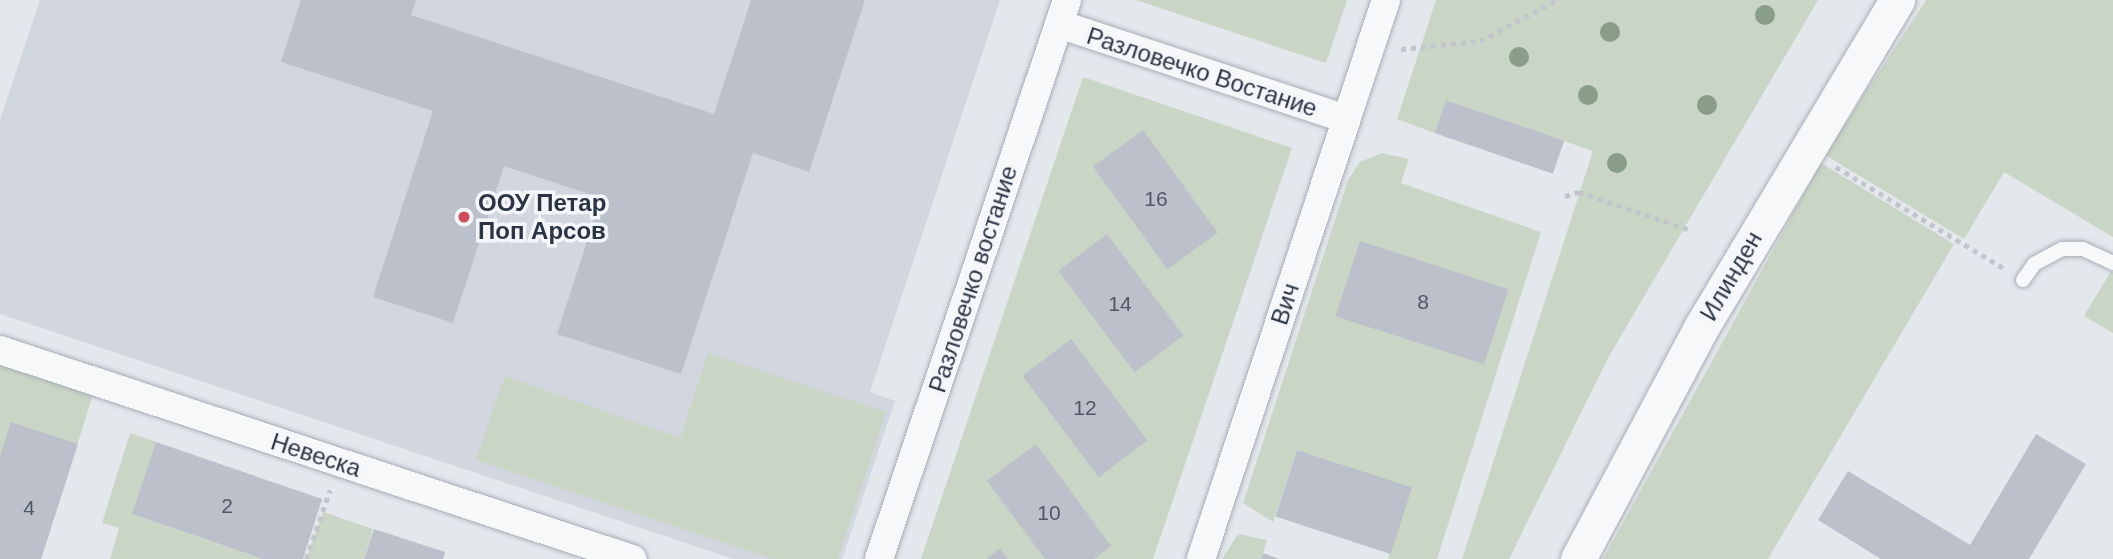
<!DOCTYPE html>
<html>
<head>
<meta charset="utf-8">
<style>
  body { margin:0 }
  #map { position:relative; width:2113px; height:559px; overflow:hidden; background:#e4e7ec; font-family:Helvetica,sans-serif }
  div>[style] { position:absolute }
  .built>* { inset:0; background:#d2d6de }
  .green>* { inset:0; background:#c9d6c5 }
  .building>* { inset:0; background:#bbc0ca; transform-origin:0 0 }
  .path>* { height:4.5px; margin-top:-2.25px; transform-origin:0; background:repeating-linear-gradient(90deg,#c2c5cb 0 5px,transparent 0 10px) }
  .roads { filter:drop-shadow(0 0 2px #a9aeb7) drop-shadow(0 0 2px #a9aeb7) }
  .service>* { height:14px; margin:-7px; padding:0 7px; transform-origin:7px; border-radius:7px; background:#f7f8fa }
  .minor>* { height:28px; margin:-14px; padding:0 14px; transform-origin:14px; border-radius:14px; background:#f7f8fa }
  .tertiary>* { height:35px; margin:-17.5px; padding:0 17.5px; transform-origin:17.5px; border-radius:17.5px; background:#f7f8fa }
  .trees>* { width:20px; height:20px; margin:-10px; border-radius:50%; background:#899d89 }
  .dots>* { width:19px; height:19px; translate:-50% -50%; box-sizing:border-box; border:4px solid #f4f6f9; border-radius:50% }
  span { translate:-50% -50%; white-space:nowrap; text-align:center; line-height:1.15; -webkit-text-stroke:7px #f4f6f9; paint-order:stroke }
  .number-label { font-size:21px; color:#4f5766 }
  .number-label span { -webkit-text-stroke-width:0 }
  .street-label { font-size:24px; color:#2b3445 }
  .poi-label { font-size:24px; color:#2b3445; font-weight:700 }
  .left { translate:0 -50%; text-align:left }
</style>
</head>
<body>
<div id="map">
  <div class="built">
    <div style="clip-path:polygon(40px 0,1000px 0,870px 392px,895px 401px,842px 559px,734px 559px,0 314px,0 120px)"></div>
  </div>
  <div class="green">
    <div style="clip-path:polygon(1136px 0,1347px 0,1326px 63px)"></div>
    <div style="clip-path:polygon(1436px 0,1818px 0,1608px 358px,1509px 559px,1462px 559px,1593px 151px,1447px 100px,1435px 133px,1397px 119px)"></div>
    <div style="clip-path:polygon(1926px 0,2113px 0,2113px 237px,2004px 172px,1964px 239px,1825px 155px)"></div>
    <div style="clip-path:polygon(1083px 77px,1292px 148px,1153px 559px,921px 559px)"></div>
    <div style="clip-path:polygon(1382px 153px,1409px 159px,1401px 183px,1541px 232px,1437px 559px,1388px 559px,1411px 488px,1297px 450px,1273px 522px,1243px 503px,1348px 180px,1360px 162px)"></div>
    <div style="clip-path:polygon(1821px 163px,1954px 244px,1768px 559px,1603px 559px)"></div>
    <div style="clip-path:polygon(2111px 271px,2113px 272px,2113px 333px,2084px 316px)"></div>
    <div style="clip-path:polygon(0 350px,97px 382px,41px 559px,0 559px)"></div>
    <div style="clip-path:polygon(708px 353px,886px 412px,838px 559px,772px 559px,476px 460px,505px 376px,680px 438px)"></div>
    <div style="clip-path:polygon(130px 433px,159px 443px,135px 515px,263px 559px,110px 559px,119px 528px,102px 523px)"></div>
    <div style="clip-path:polygon(323px 512px,373px 529px,364px 559px,306px 559px)"></div>
    <div style="clip-path:polygon(1238px 534px,1267px 540px,1261px 559px,1222px 559px)"></div>
  </div>
  <div class="building">
    <div style="clip-path:polygon(301px 0,416px 0,411px 15px,714px 114px,751px 0,865px 0,809px 172px,753px 153px,681px 374px,557px 334px,601px 198px,504px 166px,453px 323px,373px 297px,433px 111px,281px 62px)"></div>
    <div style="left:1446px;top:100px;width:125px;height:35px;rotate:19deg"></div>
    <div style="left:1143px;top:130px;width:127px;height:62px;rotate:54deg"></div>
    <div style="left:1107px;top:234px;width:127px;height:61px;rotate:53deg"></div>
    <div style="left:1360px;top:241px;width:156px;height:79px;rotate:18deg"></div>
    <div style="left:1071px;top:339px;width:127px;height:61px;rotate:53deg"></div>
    <div style="clip-path:polygon(11px 422px,78px 444px,41px 559px,0 559px,0 456px)"></div>
    <div style="clip-path:polygon(2036px 434px,2086px 464px,2029px 559px,1881px 559px,1818px 520px,1848px 471px,1970px 545px)"></div>
    <div style="clip-path:polygon(156px 442px,322px 499px,303px 559px,263px 559px,132px 514px)"></div>
    <div style="clip-path:polygon(1036px 444px,1111px 546px,1094px 559px,1045px 559px,987px 481px)"></div>
    <div style="left:1297px;top:450px;width:121px;height:70px;rotate:18deg"></div>
    <div style="clip-path:polygon(374px 529px,445px 552px,443px 559px,364px 559px)"></div>
    <div style="clip-path:polygon(1000px 548px,1008px 559px,986px 559px)"></div>
    <div style="clip-path:polygon(1263px 553px,1279px 559px,1261px 559px)"></div>
  </div>
  <div class="path">
    <div style="left:1401px;top:49px;width:79px;rotate:-5.8deg"></div>
    <div style="left:1480px;top:41px;width:87px;rotate:-28deg"></div>
    <div style="left:1836px;top:167px;width:197px;rotate:31.1deg"></div>
    <div style="left:1565px;top:196px;width:15px;rotate:-16deg"></div>
    <div style="left:1579px;top:192px;width:120px;rotate:18.9deg"></div>
    <div style="left:306px;top:559px;width:73px;rotate:-70.8deg"></div>
  </div>
  <div class="roads">
    <div class="service">
      <div style="left:2023px;top:280px;width:19px;rotate:-55deg"></div>
      <div style="left:2034px;top:264px;width:32px;rotate:-28deg"></div>
      <div style="left:2062px;top:249px;width:21px"></div>
      <div style="left:2083px;top:249px;width:33px;rotate:25deg"></div>
    </div>
    <div class="minor">
      <div style="left:1059px;top:24px;width:302px;rotate:18.3deg"></div>
      <div style="left:0;top:350px;width:666px;rotate:18.3deg"></div>
      <div style="left:879px;top:559px;width:590px;rotate:-71.41deg"></div>
      <div style="left:1201px;top:559px;width:589px;rotate:-71.69deg"></div>
    </div>
    <div class="tertiary">
      <div style="left:1578px;top:559px;width:264px;rotate:-62deg"></div>
      <div style="left:1702px;top:326px;width:380px;rotate:-59.1deg"></div>
    </div>
  </div>
  <div class="trees">
    <div style="left:1765px;top:15px"></div>
    <div style="left:1610px;top:32px"></div>
    <div style="left:1519px;top:57px"></div>
    <div style="left:1588px;top:95px"></div>
    <div style="left:1707px;top:105px"></div>
    <div style="left:1617px;top:163px"></div>
  </div>
  <div class="dots">
    <div style="left:464px;top:217px;background:#d1495b"></div>
  </div>
  <div class="number-label">
    <span style="left:1156px;top:199px">16</span>
    <span style="left:1423px;top:302px">8</span>
    <span style="left:1120px;top:304px">14</span>
    <span style="left:1085px;top:408px">12</span>
    <span style="left:227px;top:506px">2</span>
    <span style="left:29px;top:508px">4</span>
    <span style="left:1049px;top:513px">10</span>
  </div>
  <div class="street-label">
    <span style="left:1202px;top:72px;rotate:18deg">Разловечко Востание</span>
    <span style="left:1731px;top:276px;rotate:-60deg">Илинден</span>
    <span style="left:973px;top:279px;rotate:-72deg">Разловечко востание</span>
    <span style="left:1285px;top:304px;rotate:-72deg">Вич</span>
    <span style="left:316px;top:455px;rotate:18deg">Невеска</span>
  </div>
  <div class="poi-label">
    <span class="left" style="left:478px;top:217px">ООУ Петар<br>Поп Арсов</span>
  </div>
</div>
</body>
</html>
